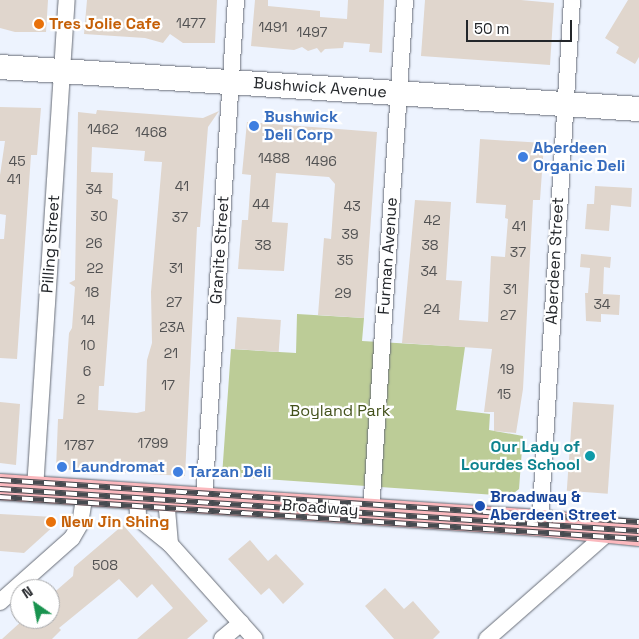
<!DOCTYPE html>
<html>
<head>
<meta charset="utf-8">
<style>
  body { margin:0 }
  #map { position:relative; width:639px; height:639px; overflow:hidden; background:#edf3fe; font-family:"Space Grotesk",sans-serif }
  div>[style] { position:absolute }
  .green>* { inset:0; background:#bccc97 }
  .building>* { inset:0; background:#e0d6cd; transform-origin:0 0 }
  .roads { filter:drop-shadow(0 0 1px #686d77) drop-shadow(0 0 1px #686d77) }
  .minor>* { height:16px; margin:-8px; padding:0 8px; transform-origin:8px; border-radius:8px; background:#fff }
  .secondary>* { height:24px; margin:-12px; padding:0 12px; transform-origin:12px; border-radius:12px; background:#fff }
  .primary>* { height:26px; margin:-13px; padding:0 13px; transform-origin:13px; border-radius:13px; background:#fbb9be }
  .rail>* { height:5.5px; margin-top:-2.75px; transform-origin:0; background:repeating-linear-gradient(90deg,#fff 0 11px,#474b50 0 22px); box-sizing:border-box; border-block:1px solid #474b50 }
  .dots>* { width:14px; height:14px; translate:-50% -50%; box-sizing:border-box; border:2px solid #fff; border-radius:50% }
  span { translate:-50% -50%; white-space:nowrap; text-align:center; line-height:1.15; -webkit-text-stroke:4.5px #fff; paint-order:stroke }
  .number-label { font-size:14px; color:#525253 }
  .number-label span { -webkit-text-stroke-width:0 }
  .food-label { font-size:16px; color:#c56008; font-weight:700 }
  .left { translate:0 -50%; text-align:left }
  .street-label { font-size:16px; color:#23262a }
  .shop-label { font-size:16px; color:#366cbe; font-weight:700 }
  .park-label { font-size:16px; color:#43511b }
  .culture-label { font-size:16px; color:#0d838f; font-weight:700 }
  .right { translate:-100% -50%; text-align:right }
  .transit-label { font-size:16px; color:#164399; font-weight:700 }
  .north { position:absolute; left:10px; top:579px; width:50px; height:50px; box-sizing:border-box; background:#fff; border:1px solid #a7a8aa; border-radius:50%; rotate:327deg; font-size:14px; font-weight:700; line-height:20px; text-align:center; color:#23262a }
  .north::after { content:''; display:block; margin:auto; width:18px; height:22px; background:#19934f; clip-path:polygon(50% 0,100% 100%,50% 72%,0 100%) }
  .scale { position:absolute; left:466px; top:20px; width:106px; height:22px; box-sizing:border-box; border:2px solid #23262a; border-top:0; padding-left:6px; font-size:15px; line-height:18px; white-space:nowrap; color:#23262a; -webkit-text-stroke:4px #fff; paint-order:stroke }
</style>
</head>
<body>
<div id="map">
  <div class="green">
    <div style="clip-path:polygon(297px 314px,364px 318px,362px 341px,465px 347px,456px 410px,490px 414px,489px 430px,523px 436px,519px 489px,510px 496px,222px 476px,231px 349px,296px 353px)"></div>
  </div>
  <div class="building">
    <div style="clip-path:polygon(0 0,48px 0,46px 32px,15px 32px,0 28px)"></div>
    <div style="clip-path:polygon(87px 0,217px 0,215px 43px,183px 43px,170px 34px,163px 43px,145px 38px,84px 34px)"></div>
    <div style="clip-path:polygon(255px 0,268px 0,268px 6px,320px 11px,320px 17px,347px 19px,348px 0,384px 0,382px 53px,369px 52px,370px 44px,344px 42px,343px 48px,325px 49px,321px 53px,317px 48px,308px 51px,302px 47px,294px 50px,251px 46px)"></div>
    <div style="clip-path:polygon(425px 0,521px 0,554px 3px,550px 65px,421px 56px)"></div>
    <div style="clip-path:polygon(628px 0,639px 0,639px 57px,635px 64px,616px 53px,619px 47px,605px 38px)"></div>
    <div style="clip-path:polygon(0 107px,41px 108px,37px 155px,31px 155px,17px 359px,0 358px,0 239px,4px 239px,6px 215px,0 214px,0 175px,5px 141px,0 141px)"></div>
    <div style="clip-path:polygon(evenodd,97px 110px,203px 118px,219px 111px,208px 127px,200px 227px,197px 227px,185px 476px,56px 469px,58px 419px,63px 419px,69px 333px,72px 328px,75px 287px,69px 283px,75px 280px,78px 112px,96px 114px,97px 110px,92px 147px,145px 151px,144px 161px,162px 162px,151px 292px,152px 343px,147px 360px,145px 411px,137px 413px,98px 410px,99px 386px,104px 386px,118px 200px,112px 198px,113px 173px,91px 172px,92px 147px)"></div>
    <div style="clip-path:polygon(247px 122px,377px 132px,364px 318px,318px 315px,324px 238px,331px 239px,335px 184px,329px 177px,276px 173px,272px 222px,288px 223px,284px 271px,238px 269px,242px 220px,248px 220px,251px 175px,242px 174px)"></div>
    <div style="clip-path:polygon(480px 139px,544px 143px,540px 200px,533px 200px,523px 389px,516px 433px,494px 431px,494px 412px,484px 412px,492px 349px,402px 343px,415px 200px,451px 202px,446px 280px,462px 281px,459px 320px,488px 322px,491px 256px,505px 257px,508px 219px,505px 218px,506px 205px,476px 203px)"></div>
    <div style="clip-path:polygon(595px 186px,632px 188px,631px 207px,611px 205px,609px 231px,585px 229px,587px 204px,594px 204px)"></div>
    <div style="clip-path:polygon(581px 254px,611px 257px,610px 268px,604px 267px,603px 294px,620px 295px,619px 315px,601px 314px,601px 322px,586px 321px,585px 293px,588px 293px,590px 268px,580px 267px)"></div>
    <div style="left:237px;top:317px;width:44px;height:32px;rotate:4deg"></div>
    <div style="clip-path:polygon(0 402px,20px 404px,16px 465px,0 463px)"></div>
    <div style="left:573px;top:402px;width:41px;height:89px;rotate:4deg"></div>
    <div style="clip-path:polygon(0 514px,54px 517px,56px 524px,24px 553px,0 551px)"></div>
    <div style="clip-path:polygon(123px 525px,208px 621px,187px 639px,137px 639px,173px 608px,152px 584px,137px 598px,119px 579px,59px 628px,61px 630px,52px 639px,2px 639px,24px 619px,50px 619px,50px 596px,73px 576px,74px 567px)"></div>
    <div style="clip-path:polygon(250px 540px,268px 561px,276px 554px,304px 584px,283px 604px,269px 588px,261px 595px,228px 559px)"></div>
    <div style="clip-path:polygon(385px 588px,404px 609px,413px 601px,440px 632px,433px 639px,394px 639px,365px 606px)"></div>
  </div>
  <div class="roads">
    <div class="minor">
      <div style="left:35px;top:489px;width:490px;rotate:-86.3deg"></div>
      <div style="left:137px;top:496px;width:22px;rotate:87deg"></div>
      <div style="left:138px;top:518px;width:41px;rotate:39.1deg"></div>
      <div style="left:170px;top:544px;width:127px;rotate:48.2deg"></div>
      <div style="left:166px;top:498px;width:46px;rotate:85deg"></div>
      <div style="left:204px;top:500px;width:501px;rotate:-86.34deg"></div>
      <div style="left:371px;top:512px;width:513px;rotate:-86.2deg"></div>
      <div style="left:540px;top:523px;width:524px;rotate:-86.5deg"></div>
      <div style="left:0;top:602px;width:96px;rotate:-41.6deg"></div>
      <div style="left:72px;top:538px;width:16px;rotate:-60deg"></div>
      <div style="left:80px;top:524px;width:31px;rotate:-81deg"></div>
      <div style="left:222px;top:639px;width:25px;rotate:-40deg"></div>
      <div style="left:487px;top:639px;width:165px;rotate:-41.3deg"></div>
    </div>
    <div class="secondary">
      <div style="left:0;top:67px;width:640px;rotate:3.76deg"></div>
    </div>
    <div class="primary">
      <div style="left:0;top:487px;width:541px;rotate:3.81deg"></div>
      <div style="left:540px;top:523px;width:100px;rotate:5.8deg"></div>
    </div>
  </div>
  <div class="rail">
    <div style="left:0;top:480px;width:640px;rotate:3.76deg"></div>
    <div style="left:0;top:489px;width:640px;rotate:3.76deg"></div>
    <div style="left:0;top:497px;width:640px;rotate:3.76deg"></div>
  </div>
  <div class="dots">
    <div style="left:39px;top:24px;background:#e8710a"></div>
    <div style="left:254px;top:126px;background:#3f7fe0"></div>
    <div style="left:523px;top:157px;background:#3f7fe0"></div>
    <div style="left:590px;top:456px;background:#0f9aa8"></div>
    <div style="left:62px;top:467px;background:#3f7fe0"></div>
    <div style="left:178px;top:472px;background:#3f7fe0"></div>
    <div style="left:480px;top:506px;background:#1a4fb4"></div>
    <div style="left:51px;top:522px;background:#e8710a"></div>
  </div>
  <div class="number-label">
    <span style="left:191px;top:23px">1477</span>
    <span style="left:273px;top:27px">1491</span>
    <span style="left:312px;top:32px">1497</span>
    <span style="left:103px;top:129px">1462</span>
    <span style="left:151px;top:132px">1468</span>
    <span style="left:274px;top:158px">1488</span>
    <span style="left:17px;top:161px">45</span>
    <span style="left:321px;top:161px">1496</span>
    <span style="left:14px;top:179px">41</span>
    <span style="left:182px;top:186px">41</span>
    <span style="left:94px;top:189px">34</span>
    <span style="left:261px;top:204px">44</span>
    <span style="left:352px;top:206px">43</span>
    <span style="left:99px;top:216px">30</span>
    <span style="left:180px;top:217px">37</span>
    <span style="left:432px;top:220px">42</span>
    <span style="left:519px;top:226px">41</span>
    <span style="left:350px;top:234px">39</span>
    <span style="left:94px;top:243px">26</span>
    <span style="left:263px;top:245px">38</span>
    <span style="left:430px;top:245px">38</span>
    <span style="left:518px;top:252px">37</span>
    <span style="left:345px;top:260px">35</span>
    <span style="left:95px;top:268px">22</span>
    <span style="left:176px;top:268px">31</span>
    <span style="left:429px;top:271px">34</span>
    <span style="left:510px;top:289px">31</span>
    <span style="left:92px;top:292px">18</span>
    <span style="left:343px;top:293px">29</span>
    <span style="left:174px;top:302px">27</span>
    <span style="left:602px;top:304px">34</span>
    <span style="left:432px;top:309px">24</span>
    <span style="left:508px;top:315px">27</span>
    <span style="left:88px;top:320px">14</span>
    <span style="left:172px;top:327px">23A</span>
    <span style="left:88px;top:345px">10</span>
    <span style="left:171px;top:353px">21</span>
    <span style="left:507px;top:369px">19</span>
    <span style="left:87px;top:371px">6</span>
    <span style="left:168px;top:385px">17</span>
    <span style="left:504px;top:394px">15</span>
    <span style="left:81px;top:399px">2</span>
    <span style="left:153px;top:443px">1799</span>
    <span style="left:79px;top:445px">1787</span>
    <span style="left:105px;top:565px">508</span>
  </div>
  <div class="food-label">
    <span class="left" style="left:49px;top:24px">Tres Jolie Cafe</span>
    <span class="left" style="left:61px;top:522px">New Jin Shing</span>
  </div>
  <div class="street-label">
    <span style="left:320px;top:88px;rotate:4deg">Bushwick Avenue</span>
    <span style="left:51px;top:244px;rotate:-86deg">Pilling Street</span>
    <span style="left:220px;top:250px;rotate:-86deg">Granite Street</span>
    <span style="left:388px;top:256px;rotate:-86deg">Furman Avenue</span>
    <span style="left:555px;top:261px;rotate:-87deg">Aberdeen Street</span>
    <span style="left:320px;top:508px;rotate:4deg">Broadway</span>
  </div>
  <div class="shop-label">
    <span class="left" style="left:264px;top:126px">Bushwick<br>Deli Corp</span>
    <span class="left" style="left:533px;top:157px">Aberdeen<br>Organic Deli</span>
    <span class="left" style="left:72px;top:467px">Laundromat</span>
    <span class="left" style="left:188px;top:472px">Tarzan Deli</span>
  </div>
  <div class="park-label">
    <span style="left:340px;top:411px">Boyland Park</span>
  </div>
  <div class="culture-label">
    <span class="right" style="left:580px;top:456px">Our Lady of<br>Lourdes School</span>
  </div>
  <div class="transit-label">
    <span class="left" style="left:490px;top:506px">Broadway &amp;<br>Aberdeen Street</span>
  </div>
  <div class="north">N</div>
  <div class="scale">50 m</div>
</div>
</body>
</html>
